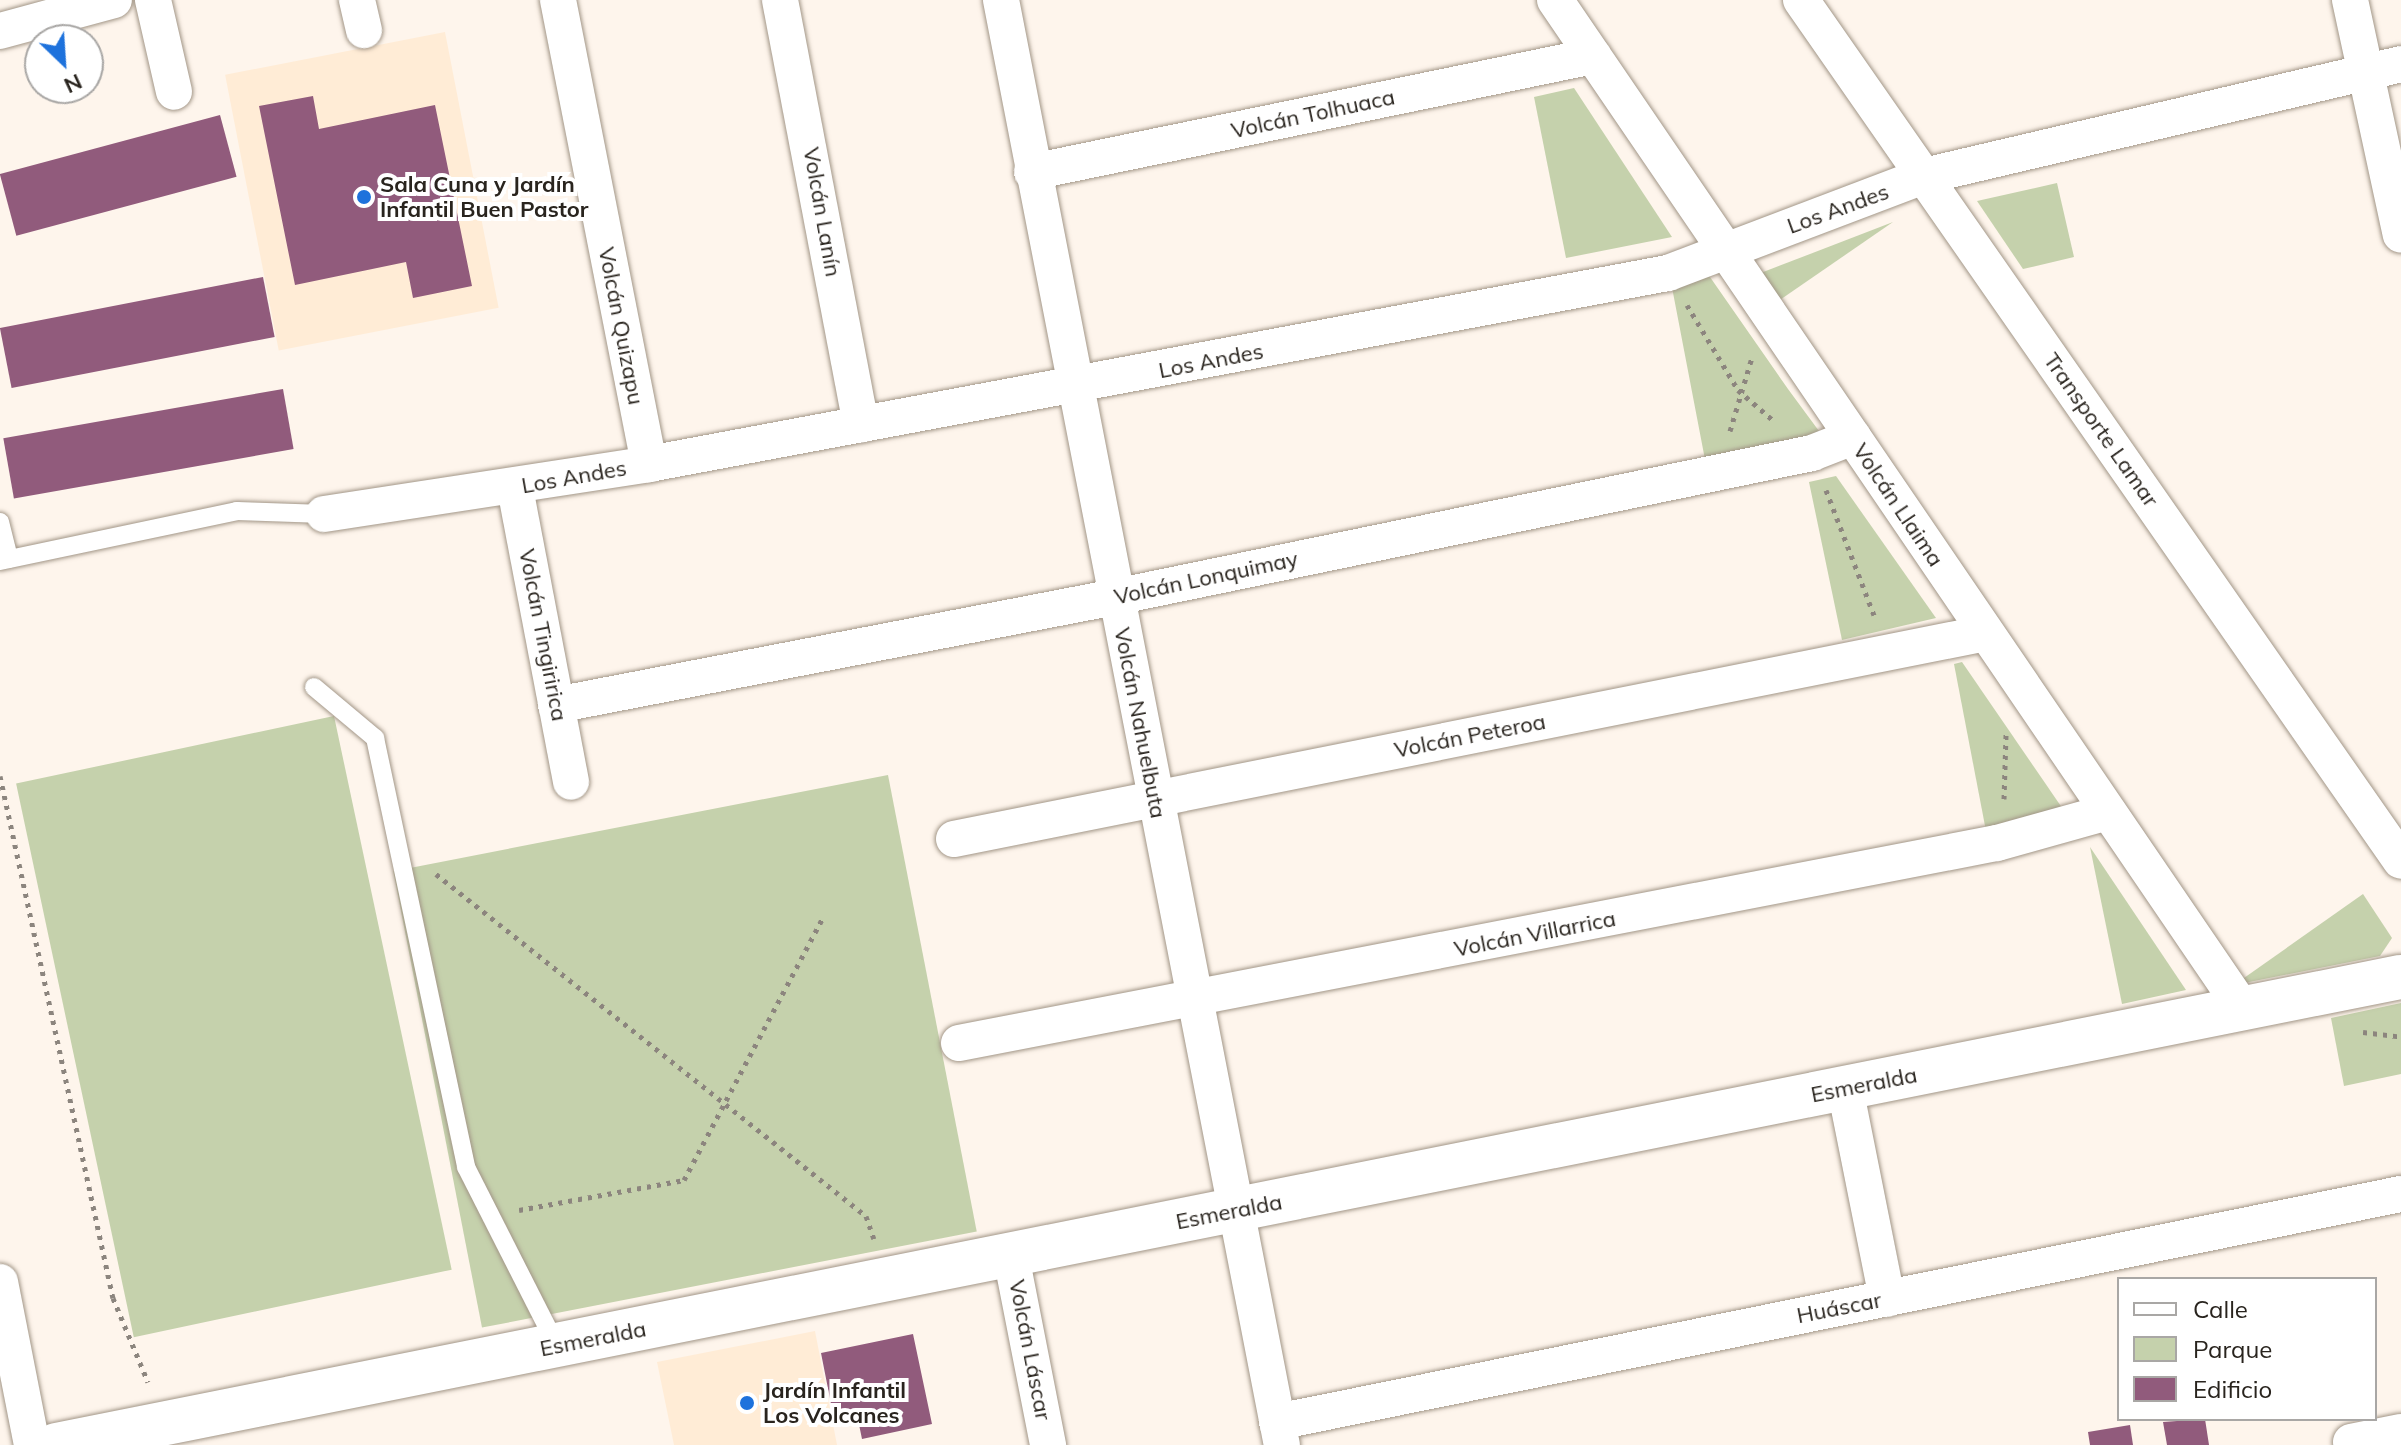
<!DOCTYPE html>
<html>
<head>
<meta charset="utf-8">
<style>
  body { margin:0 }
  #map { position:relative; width:2401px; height:1445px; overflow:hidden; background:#fef5ec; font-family:Mulish,sans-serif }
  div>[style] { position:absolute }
  .built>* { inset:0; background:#ffecd6; transform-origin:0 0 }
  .green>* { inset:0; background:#c5d1ac; transform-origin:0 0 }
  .building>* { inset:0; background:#915b7c; transform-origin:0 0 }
  .path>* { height:5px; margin-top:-2.5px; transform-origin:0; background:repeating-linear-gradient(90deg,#8c857e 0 4px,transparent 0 10px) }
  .roads { filter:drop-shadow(0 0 2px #a29687) drop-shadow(0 0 2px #a29687) }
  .lane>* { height:18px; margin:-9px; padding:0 9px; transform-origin:9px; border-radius:9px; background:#fff }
  .street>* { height:36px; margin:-18px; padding:0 18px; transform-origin:18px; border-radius:18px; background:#fff }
  .secondary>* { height:44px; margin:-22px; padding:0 22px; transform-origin:22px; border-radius:22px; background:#fff }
  .dots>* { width:22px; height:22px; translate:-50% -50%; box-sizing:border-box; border:4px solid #fff; border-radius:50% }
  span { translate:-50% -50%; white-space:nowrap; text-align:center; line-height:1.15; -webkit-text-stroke:8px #fff; paint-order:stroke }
  .street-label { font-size:22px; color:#29241e }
  .poi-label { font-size:22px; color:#29241e; font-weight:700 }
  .left { translate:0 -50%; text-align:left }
  .legend { position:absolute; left:2117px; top:1277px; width:260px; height:144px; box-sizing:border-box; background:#fff; border:2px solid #a9a7a5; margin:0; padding:10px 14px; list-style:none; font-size:24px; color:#29241e }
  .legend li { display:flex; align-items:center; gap:16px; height:40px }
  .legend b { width:40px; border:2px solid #a9a7a5 }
  .north { position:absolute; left:24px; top:24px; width:80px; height:80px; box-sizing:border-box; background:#fff; border:2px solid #a9a7a5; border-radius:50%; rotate:155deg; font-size:22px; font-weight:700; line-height:32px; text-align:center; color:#29241e }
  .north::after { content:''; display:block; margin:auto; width:28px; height:36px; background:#1e72dc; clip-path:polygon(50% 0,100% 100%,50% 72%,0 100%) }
</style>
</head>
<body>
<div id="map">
  <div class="built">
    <div style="left:445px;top:32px;width:281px;height:224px;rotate:79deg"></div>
    <div style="clip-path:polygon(815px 1331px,837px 1445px,674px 1445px,657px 1362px)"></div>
  </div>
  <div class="green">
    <div style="clip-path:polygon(1574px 88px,1672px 237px,1566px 258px,1534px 97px)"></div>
    <div style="clip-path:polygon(2057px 183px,2074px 257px,2023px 269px,1977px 201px)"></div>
    <div style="clip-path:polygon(1893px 222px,1761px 313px,1740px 281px)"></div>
    <div style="clip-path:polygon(1703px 267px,1788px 389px,1830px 446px,1707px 470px,1670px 277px)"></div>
    <div style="clip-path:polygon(1836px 476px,1936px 618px,1842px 640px,1809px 482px)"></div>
    <div style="clip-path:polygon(1962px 662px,2067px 815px,1986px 831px,1954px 664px)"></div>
    <div style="left:334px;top:716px;width:566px;height:325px;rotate:78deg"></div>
    <div style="left:888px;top:775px;width:465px;height:504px;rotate:79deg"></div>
    <div style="clip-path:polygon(2090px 847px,2186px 990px,2122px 1004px)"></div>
    <div style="clip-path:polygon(2363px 894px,2392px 938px,2380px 956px,2234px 985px)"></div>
    <div style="clip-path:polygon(2401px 1003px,2401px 1074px,2344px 1086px,2331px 1018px)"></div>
  </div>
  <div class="building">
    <div style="clip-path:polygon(313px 96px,319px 129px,435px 105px,472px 286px,413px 298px,406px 262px,295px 285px,259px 106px)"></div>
    <div style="left:220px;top:115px;width:64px;height:228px;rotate:75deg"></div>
    <div style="left:263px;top:277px;width:61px;height:268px;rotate:79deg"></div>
    <div style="left:283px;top:389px;width:61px;height:284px;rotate:80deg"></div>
    <div style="clip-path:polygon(913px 1334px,932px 1424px,862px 1439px,856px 1410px,833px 1414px,821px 1353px)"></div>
    <div style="clip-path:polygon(2205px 1419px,2209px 1445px,2167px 1445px,2163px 1422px)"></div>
    <div style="clip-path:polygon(2130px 1425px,2133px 1445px,2090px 1445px,2088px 1432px)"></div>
  </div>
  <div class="path">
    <div style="left:1687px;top:305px;width:99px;rotate:59deg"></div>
    <div style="left:1738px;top:390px;width:48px;rotate:40.7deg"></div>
    <div style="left:1730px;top:431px;width:77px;rotate:-73.4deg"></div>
    <div style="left:1826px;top:490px;width:134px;rotate:69deg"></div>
    <div style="left:0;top:776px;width:534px;rotate:77.79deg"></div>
    <div style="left:113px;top:1298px;width:91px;rotate:67.4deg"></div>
    <div style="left:2004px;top:799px;width:65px;rotate:-88.2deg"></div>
    <div style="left:436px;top:874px;width:549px;rotate:38.5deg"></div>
    <div style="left:866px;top:1216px;width:24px;rotate:71deg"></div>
    <div style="left:2363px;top:1032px;width:38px;rotate:7deg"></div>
    <div style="left:519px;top:1210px;width:168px;rotate:-10.3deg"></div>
    <div style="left:684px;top:1180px;width:297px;rotate:-62.1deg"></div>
  </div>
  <div class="roads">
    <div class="lane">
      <div style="left:0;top:522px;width:38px;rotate:76deg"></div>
      <div style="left:0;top:561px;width:242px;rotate:-11.9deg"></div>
      <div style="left:237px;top:511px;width:87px;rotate:2deg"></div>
      <div style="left:314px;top:687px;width:80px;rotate:39.9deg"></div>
      <div style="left:375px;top:738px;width:439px;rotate:78deg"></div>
      <div style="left:466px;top:1167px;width:201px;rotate:63.1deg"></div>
    </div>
    <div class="street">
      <div style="left:153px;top:0;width:94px;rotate:77.1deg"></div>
      <div style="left:357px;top:0;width:31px;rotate:77deg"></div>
      <div style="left:558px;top:0;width:473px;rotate:78.9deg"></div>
      <div style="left:780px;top:0;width:432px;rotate:79.2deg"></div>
      <div style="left:1001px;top:0;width:1472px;rotate:79deg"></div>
      <div style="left:1555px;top:0;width:1221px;rotate:55.71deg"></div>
      <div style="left:1801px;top:0;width:1049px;rotate:55.13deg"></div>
      <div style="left:2350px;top:0;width:240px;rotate:77.8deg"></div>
      <div style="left:0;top:31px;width:118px;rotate:-15.2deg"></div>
      <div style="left:1032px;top:172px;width:573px;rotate:-11.68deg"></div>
      <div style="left:515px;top:488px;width:299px;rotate:79.2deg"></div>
      <div style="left:324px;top:514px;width:329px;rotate:-8.7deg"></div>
      <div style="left:649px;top:464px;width:1037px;rotate:-10.62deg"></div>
      <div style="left:1668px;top:273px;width:274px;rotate:-20.8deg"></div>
      <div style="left:1924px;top:176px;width:490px;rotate:-13.2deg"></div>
      <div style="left:556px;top:705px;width:569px;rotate:-10.93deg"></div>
      <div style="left:1115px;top:597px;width:712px;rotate:-11.67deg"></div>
      <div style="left:1812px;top:453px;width:44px;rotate:-21.3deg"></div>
      <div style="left:954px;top:839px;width:1052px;rotate:-11.29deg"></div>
      <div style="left:959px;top:1043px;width:1057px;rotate:-10.91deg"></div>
      <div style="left:1997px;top:843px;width:115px;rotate:-15.6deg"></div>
      <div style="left:1845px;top:1088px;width:215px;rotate:78.7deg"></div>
      <div style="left:1011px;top:1256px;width:193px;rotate:78.9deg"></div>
      <div style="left:0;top:1282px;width:166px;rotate:78.9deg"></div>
      <div style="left:1277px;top:1422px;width:1147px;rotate:-11.47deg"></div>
      <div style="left:2351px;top:1442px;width:51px;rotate:-11.3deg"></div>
    </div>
    <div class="secondary">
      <div style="left:56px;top:1445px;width:2391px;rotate:-11.29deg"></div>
    </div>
  </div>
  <div class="dots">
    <div style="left:364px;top:197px;background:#1e72dc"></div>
    <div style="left:747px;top:1403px;background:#1e72dc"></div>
  </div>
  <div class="street-label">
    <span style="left:1313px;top:114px;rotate:-12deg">Volcán Tolhuaca</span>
    <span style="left:1838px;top:209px;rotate:-20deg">Los Andes</span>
    <span style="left:822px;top:212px;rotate:80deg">Volcán Lanín</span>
    <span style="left:621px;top:326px;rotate:79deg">Volcán Quizapu</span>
    <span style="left:1211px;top:361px;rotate:-11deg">Los Andes</span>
    <span style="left:2101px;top:430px;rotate:55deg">Transporte Lamar</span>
    <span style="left:574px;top:477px;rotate:-10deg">Los Andes</span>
    <span style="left:1898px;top:505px;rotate:56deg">Volcán Llaima</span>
    <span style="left:1206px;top:578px;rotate:-12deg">Volcán Lonquimay</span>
    <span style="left:543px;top:635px;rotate:79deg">Volcán Tingiririca</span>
    <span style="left:1140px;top:723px;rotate:79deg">Volcán Nahuelbuta</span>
    <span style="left:1470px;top:736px;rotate:-11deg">Volcán Peteroa</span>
    <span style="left:1535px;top:934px;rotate:-11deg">Volcán Villarrica</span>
    <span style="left:1864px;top:1085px;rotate:-11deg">Esmeralda</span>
    <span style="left:1229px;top:1212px;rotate:-11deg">Esmeralda</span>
    <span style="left:1839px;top:1308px;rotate:-11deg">Huáscar</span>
    <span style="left:593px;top:1339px;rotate:-11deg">Esmeralda</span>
    <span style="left:1030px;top:1350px;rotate:79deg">Volcán Láscar</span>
  </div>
  <div class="poi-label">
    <span class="left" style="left:380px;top:197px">Sala Cuna y Jardín<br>Infantil Buen Pastor</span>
    <span class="left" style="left:763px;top:1403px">Jardín Infantil<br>Los Volcanes</span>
  </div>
  <ul class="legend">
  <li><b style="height:10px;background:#fff"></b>Calle</li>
  <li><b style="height:22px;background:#c5d1ac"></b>Parque</li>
  <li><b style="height:22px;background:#915b7c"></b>Edificio</li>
  </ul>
  <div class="north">N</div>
</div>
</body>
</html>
